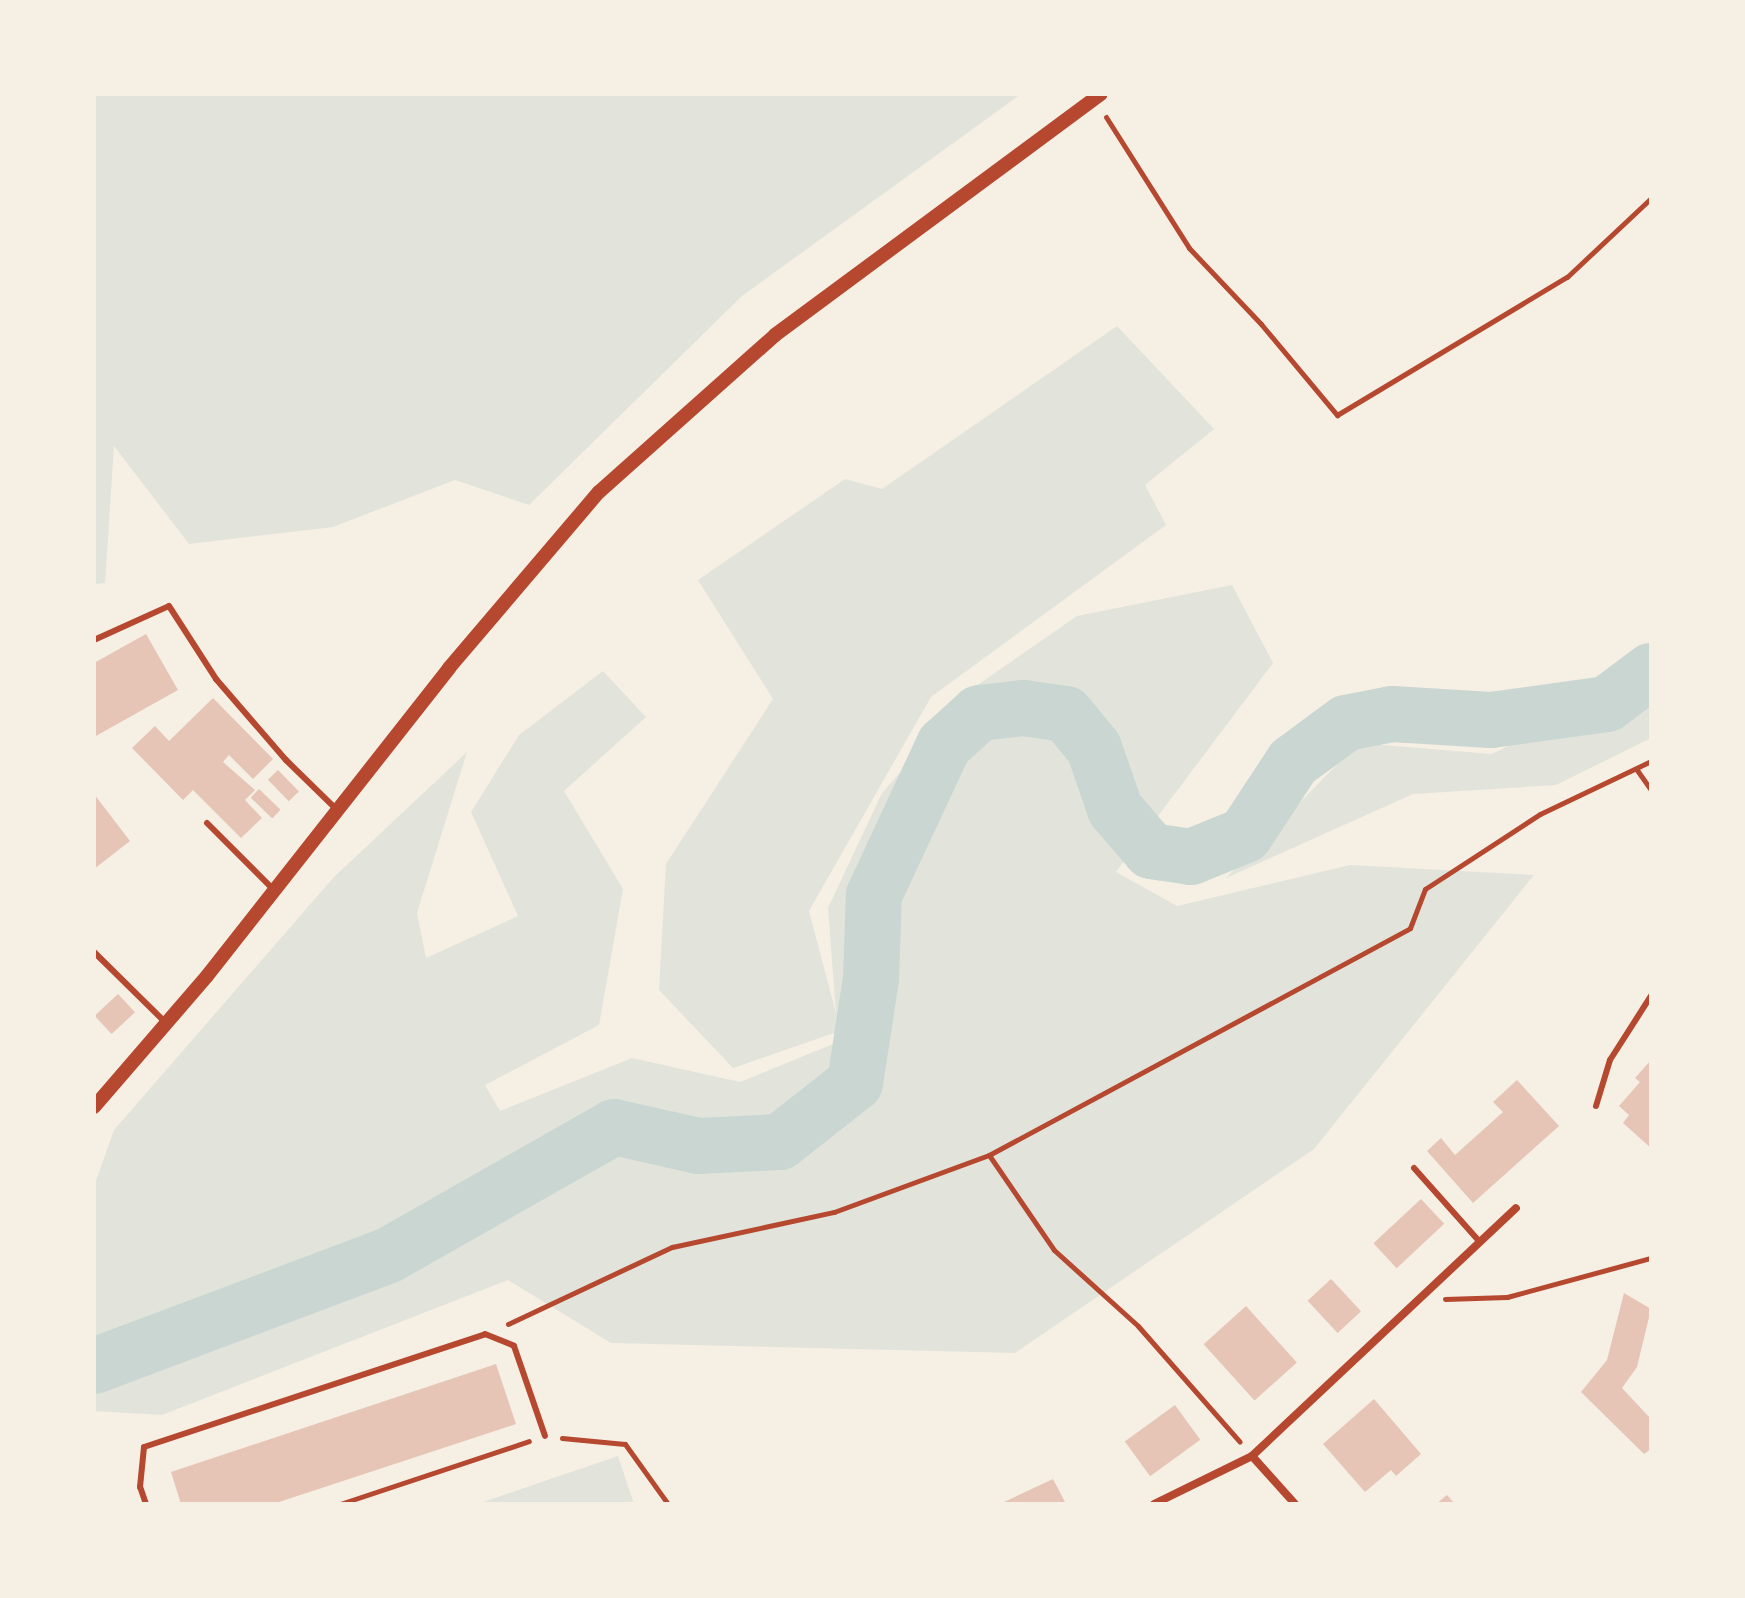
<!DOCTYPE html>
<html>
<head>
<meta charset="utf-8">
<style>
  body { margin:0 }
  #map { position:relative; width:1745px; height:1598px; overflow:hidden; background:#f6efe4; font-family:Barlow,sans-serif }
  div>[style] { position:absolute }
  .green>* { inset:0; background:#e2e4dc }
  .river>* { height:56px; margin:-28px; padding:0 28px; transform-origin:28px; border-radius:28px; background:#c9d6d2 }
  .building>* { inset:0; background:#e6c5b7; transform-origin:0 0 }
  .path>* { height:5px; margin:-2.5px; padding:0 2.5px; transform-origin:2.5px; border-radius:2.5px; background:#b5482f }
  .service>* { height:6px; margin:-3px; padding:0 3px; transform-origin:3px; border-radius:3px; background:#b5482f }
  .minor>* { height:8px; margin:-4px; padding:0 4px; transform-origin:4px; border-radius:4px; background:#b5482f }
  .tertiary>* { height:14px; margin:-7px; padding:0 7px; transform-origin:7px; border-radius:7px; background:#b5482f }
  span { translate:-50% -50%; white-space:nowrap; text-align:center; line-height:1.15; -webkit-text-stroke:6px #f6efe4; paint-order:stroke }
  .frame { position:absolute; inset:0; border:96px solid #f6efe4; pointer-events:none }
</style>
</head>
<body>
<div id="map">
  <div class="green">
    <div style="clip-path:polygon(94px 94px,1021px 94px,742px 296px,529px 505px,455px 480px,333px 527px,189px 544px,114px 446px,105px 583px,94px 584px)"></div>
    <div style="clip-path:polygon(1117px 326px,1214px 429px,1145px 485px,1166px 525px,931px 697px,809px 911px,836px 1013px,828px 908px,882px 793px,976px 686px,1077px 616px,1232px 585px,1273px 663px,1116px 872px,1177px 906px,1350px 865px,1534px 875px,1314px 1149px,1015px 1353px,611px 1343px,508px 1280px,162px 1415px,94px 1411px,94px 1186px,114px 1130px,333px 878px,467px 752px,417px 913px,426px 958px,518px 916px,471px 812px,519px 735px,603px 671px,646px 717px,564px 791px,623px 889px,599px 1025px,485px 1085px,500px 1111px,632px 1058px,740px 1082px,838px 1042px,837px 1032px,733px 1068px,659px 990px,666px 864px,773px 699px,698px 580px,845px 479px,882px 489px)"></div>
    <div style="clip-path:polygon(1651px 664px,1651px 738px,1556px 785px,1413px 794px,1226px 878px,1358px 743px,1492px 754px,1643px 679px)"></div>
    <div style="clip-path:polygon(618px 1456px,634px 1504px,477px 1504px)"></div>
  </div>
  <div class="river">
    <div style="left:94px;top:1366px;width:315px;rotate:-20.6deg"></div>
    <div style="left:389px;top:1255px;width:259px;rotate:-29.6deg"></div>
    <div style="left:614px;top:1127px;width:86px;rotate:12.7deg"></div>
    <div style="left:698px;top:1146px;width:82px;rotate:-2.8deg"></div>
    <div style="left:780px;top:1142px;width:95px;rotate:-38.2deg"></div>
    <div style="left:855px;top:1083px;width:105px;rotate:-81.3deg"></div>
    <div style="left:871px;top:979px;width:84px;rotate:-88deg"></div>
    <div style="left:874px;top:895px;width:166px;rotate:-65deg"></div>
    <div style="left:944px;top:745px;width:47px;rotate:-42.4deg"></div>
    <div style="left:979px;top:713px;width:44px;rotate:-6.5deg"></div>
    <div style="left:1023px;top:708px;width:43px;rotate:7.9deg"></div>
    <div style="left:1066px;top:714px;width:44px;rotate:50.5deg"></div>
    <div style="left:1094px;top:748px;width:65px;rotate:71deg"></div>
    <div style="left:1115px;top:809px;width:55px;rotate:49.4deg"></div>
    <div style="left:1151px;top:851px;width:40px;rotate:8.5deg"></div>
    <div style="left:1191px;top:857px;width:58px;rotate:-22.2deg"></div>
    <div style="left:1245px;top:835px;width:87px;rotate:-56.7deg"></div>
    <div style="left:1293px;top:762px;width:66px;rotate:-36.3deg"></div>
    <div style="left:1346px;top:723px;width:47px;rotate:-11.1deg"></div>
    <div style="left:1392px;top:714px;width:99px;rotate:3.5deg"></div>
    <div style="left:1491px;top:720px;width:117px;rotate:-7.9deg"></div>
    <div style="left:1607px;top:704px;width:55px;rotate:-36.9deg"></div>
  </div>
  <div class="building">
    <div style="clip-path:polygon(146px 634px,178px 690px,94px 737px,94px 663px)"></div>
    <div style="clip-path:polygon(213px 698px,273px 759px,253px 779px,229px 755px,223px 762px,255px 790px,245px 800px,262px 818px,241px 838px,193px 790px,183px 800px,132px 748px,155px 726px,169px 741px)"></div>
    <div style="left:278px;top:770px;width:30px;height:14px;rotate:46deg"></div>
    <div style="left:259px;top:789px;width:30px;height:12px;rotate:44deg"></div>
    <div style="clip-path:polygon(94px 794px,130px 841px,94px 869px)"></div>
    <div style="left:118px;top:994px;width:25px;height:32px;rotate:47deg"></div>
    <div style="clip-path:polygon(1651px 1060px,1651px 1148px,1623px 1123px,1629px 1115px,1619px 1106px,1640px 1082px,1635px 1078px)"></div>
    <div style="clip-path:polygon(1517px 1080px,1559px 1126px,1473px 1203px,1427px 1151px,1441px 1138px,1455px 1155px,1503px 1112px,1493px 1102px)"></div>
    <div style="left:1421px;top:1199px;width:34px;height:65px;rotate:47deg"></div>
    <div style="left:1331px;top:1279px;width:44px;height:32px;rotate:47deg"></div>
    <div style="clip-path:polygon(1624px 1293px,1651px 1309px,1637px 1367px,1622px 1388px,1651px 1419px,1651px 1449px,1644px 1454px,1581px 1392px,1607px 1360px)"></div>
    <div style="left:1246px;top:1306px;width:76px;height:57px;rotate:48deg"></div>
    <div style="clip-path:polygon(496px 1364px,516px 1424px,273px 1504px,181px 1504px,171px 1472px)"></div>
    <div style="clip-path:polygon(1374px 1399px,1421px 1454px,1396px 1476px,1391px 1470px,1365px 1492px,1323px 1444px)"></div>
    <div style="left:1175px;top:1405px;width:43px;height:62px;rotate:54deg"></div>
    <div style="clip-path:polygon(1053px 1479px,1066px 1504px,1006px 1504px,1004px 1502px)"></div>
    <div style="clip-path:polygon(1447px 1495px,1455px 1504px,1436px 1504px)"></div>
  </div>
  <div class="path">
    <div style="left:1106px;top:117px;width:155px;rotate:57.6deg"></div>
    <div style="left:1189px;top:248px;width:105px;rotate:46.5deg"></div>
    <div style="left:1261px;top:324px;width:119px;rotate:50.1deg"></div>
    <div style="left:1337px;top:415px;width:268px;rotate:-31deg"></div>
    <div style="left:1567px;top:277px;width:115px;rotate:-43.2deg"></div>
    <div style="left:1637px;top:770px;width:24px;rotate:55deg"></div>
    <div style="left:989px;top:1155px;width:115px;rotate:55.6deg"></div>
    <div style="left:1054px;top:1250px;width:113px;rotate:42.1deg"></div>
    <div style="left:1138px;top:1326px;width:154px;rotate:48.7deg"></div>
    <div style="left:1445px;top:1299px;width:62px;rotate:-1.8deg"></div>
    <div style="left:1507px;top:1297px;width:149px;rotate:-15.2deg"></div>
    <div style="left:508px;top:1324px;width:181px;rotate:-25.2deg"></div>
    <div style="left:672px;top:1247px;width:166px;rotate:-12.2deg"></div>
    <div style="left:834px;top:1212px;width:165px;rotate:-20.2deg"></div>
    <div style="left:989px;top:1155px;width:478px;rotate:-28.3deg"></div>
    <div style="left:1410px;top:928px;width:42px;rotate:-69deg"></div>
    <div style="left:1425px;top:889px;width:137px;rotate:-33.1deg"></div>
    <div style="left:1540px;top:814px;width:123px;rotate:-25.5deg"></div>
    <div style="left:562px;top:1438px;width:63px;rotate:5.4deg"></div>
    <div style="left:625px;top:1444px;width:74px;rotate:54.4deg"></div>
    <div style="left:340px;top:1504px;width:199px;rotate:-18.4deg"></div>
  </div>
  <div class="service">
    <div style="left:94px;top:640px;width:82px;rotate:-24.4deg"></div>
    <div style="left:169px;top:606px;width:87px;rotate:57.2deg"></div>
    <div style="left:216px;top:679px;width:107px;rotate:49.2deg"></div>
    <div style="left:286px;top:760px;width:71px;rotate:44.4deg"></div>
    <div style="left:207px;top:823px;width:93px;rotate:45deg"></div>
    <div style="left:94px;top:952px;width:103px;rotate:44.6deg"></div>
    <div style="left:1596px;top:1106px;width:48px;rotate:-73.1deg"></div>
    <div style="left:1610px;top:1060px;width:76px;rotate:-57.4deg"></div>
    <div style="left:1414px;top:1168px;width:99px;rotate:48.3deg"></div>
    <div style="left:146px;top:1504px;width:18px;rotate:-109deg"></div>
    <div style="left:140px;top:1487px;width:40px;rotate:-84.3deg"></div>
    <div style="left:144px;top:1447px;width:359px;rotate:-18.3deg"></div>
    <div style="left:485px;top:1334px;width:31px;rotate:22deg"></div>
    <div style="left:514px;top:1346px;width:95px;rotate:71deg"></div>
  </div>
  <div class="minor">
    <div style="left:1252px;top:1456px;width:64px;rotate:48.1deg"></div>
    <div style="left:1154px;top:1504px;width:109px;rotate:-26.1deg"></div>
    <div style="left:1252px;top:1456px;width:362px;rotate:-43.2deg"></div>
  </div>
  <div class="tertiary">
    <div style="left:94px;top:1107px;width:173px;rotate:-49.2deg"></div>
    <div style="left:207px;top:976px;width:392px;rotate:-51.8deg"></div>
    <div style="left:449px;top:668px;width:231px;rotate:-49.6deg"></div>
    <div style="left:599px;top:492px;width:236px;rotate:-41.7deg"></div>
    <div style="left:775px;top:335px;width:405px;rotate:-36.5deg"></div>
  </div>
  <div class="frame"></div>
</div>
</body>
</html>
